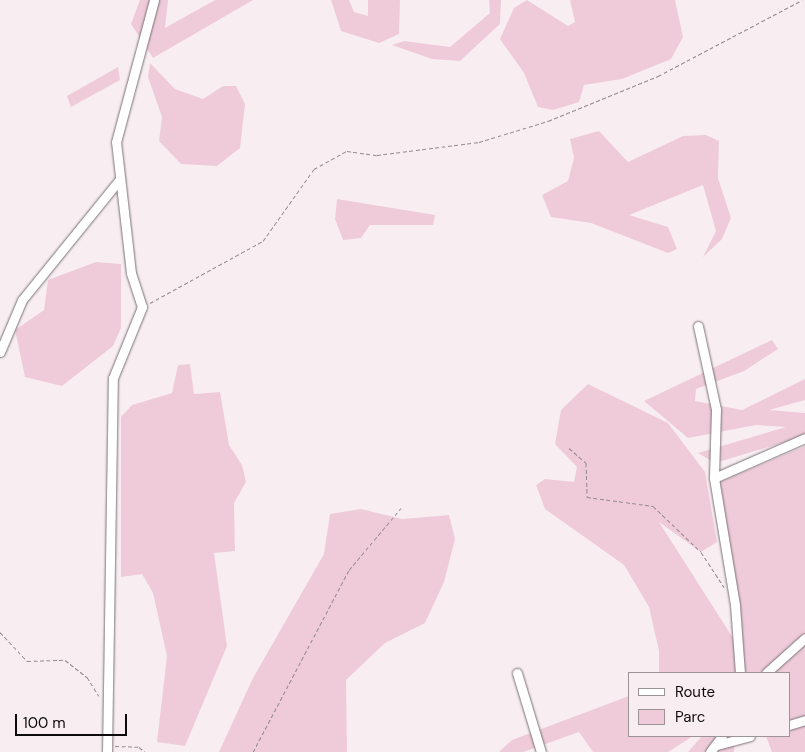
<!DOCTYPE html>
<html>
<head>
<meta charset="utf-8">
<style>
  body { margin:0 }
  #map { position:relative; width:805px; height:752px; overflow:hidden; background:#f8eef2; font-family:"DM Sans",sans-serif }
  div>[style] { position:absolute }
  .green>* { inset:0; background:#efcbd9 }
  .path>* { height:1px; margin-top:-0.5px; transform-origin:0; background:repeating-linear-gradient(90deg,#928b8e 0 4px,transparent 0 6.5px) }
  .roads { filter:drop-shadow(0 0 1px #7a7175) drop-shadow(0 0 1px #7a7175) }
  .minor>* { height:9px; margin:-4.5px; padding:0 4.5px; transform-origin:4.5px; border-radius:4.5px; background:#fff }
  span { translate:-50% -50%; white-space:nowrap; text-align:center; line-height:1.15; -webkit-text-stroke:4px #f8eef2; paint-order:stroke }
  .legend { position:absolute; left:628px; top:672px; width:162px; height:65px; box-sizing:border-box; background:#f8eef2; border:1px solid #9b9396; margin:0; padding:6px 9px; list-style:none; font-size:15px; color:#0f0b0d }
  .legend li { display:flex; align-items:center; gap:10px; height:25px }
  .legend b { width:25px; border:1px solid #9b9396 }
  .scale { position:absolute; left:15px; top:714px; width:112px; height:22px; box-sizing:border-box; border:2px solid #0f0b0d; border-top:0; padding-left:6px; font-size:15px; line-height:18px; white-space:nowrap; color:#0f0b0d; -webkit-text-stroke:4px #f8eef2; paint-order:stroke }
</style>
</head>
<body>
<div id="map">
  <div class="green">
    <div style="clip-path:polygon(140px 0,168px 0,165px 28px,215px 0,253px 0,153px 58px,131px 24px)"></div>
    <div style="clip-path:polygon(331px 0,349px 0,354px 12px,368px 16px,368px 0,400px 0,399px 34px,379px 43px,341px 31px)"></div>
    <div style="clip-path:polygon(489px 0,501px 0,500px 24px,460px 61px,432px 59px,392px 45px,404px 41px,450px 47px,490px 13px)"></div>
    <div style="clip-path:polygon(527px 0,568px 26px,575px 22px,570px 0,675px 0,683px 37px,671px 59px,622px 79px,584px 85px,579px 102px,553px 110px,538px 107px,524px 73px,500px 39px,514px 8px)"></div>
    <div style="clip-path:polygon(150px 63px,175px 89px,203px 99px,223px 86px,236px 86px,245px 104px,240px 148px,217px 166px,181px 164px,159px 141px,162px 117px,148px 77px)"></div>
    <div style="clip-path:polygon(118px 67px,120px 80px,71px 107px,67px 96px)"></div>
    <div style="clip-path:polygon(599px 131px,628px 162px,683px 136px,706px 135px,719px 141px,718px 178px,731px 218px,722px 239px,703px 257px,716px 231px,703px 185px,629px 215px,668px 227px,677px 249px,668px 253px,591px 223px,551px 217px,542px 195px,568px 181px,574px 158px,570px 139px)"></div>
    <div style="clip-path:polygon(337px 199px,435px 215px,433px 225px,370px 225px,361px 238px,343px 240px,335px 219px)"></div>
    <div style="clip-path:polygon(96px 262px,121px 264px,121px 328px,113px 346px,62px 386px,25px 377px,15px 330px,44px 310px,48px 280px)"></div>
    <div style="clip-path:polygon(772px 340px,778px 349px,744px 371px,696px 389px,695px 401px,742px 410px,805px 379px,805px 400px,769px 410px,805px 413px,805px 436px,715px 463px,698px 453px,786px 427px,756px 425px,688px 438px,644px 401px)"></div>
    <div style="clip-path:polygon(190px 364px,194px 394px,220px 392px,229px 445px,242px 465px,246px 482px,234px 503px,235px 551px,214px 553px,227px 646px,185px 746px,157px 742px,167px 656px,153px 593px,142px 574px,121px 577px,121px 417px,132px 405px,172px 393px,178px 365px)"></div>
    <div style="clip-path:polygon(588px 384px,668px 423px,705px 472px,717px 542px,701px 552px,659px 522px,733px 638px,744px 673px,659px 673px,659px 651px,649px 607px,624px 565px,545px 509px,536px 485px,545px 479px,574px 482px,577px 467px,555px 444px,561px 410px)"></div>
    <div style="clip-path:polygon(805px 446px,805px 752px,772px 752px,766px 736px,789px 736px,789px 673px,746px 673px,715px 484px)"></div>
    <div style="clip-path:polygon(361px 509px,402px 519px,449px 515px,455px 539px,444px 582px,425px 623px,385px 643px,346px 680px,347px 752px,219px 752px,253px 678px,324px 554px,330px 514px)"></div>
    <div style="clip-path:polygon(629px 696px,629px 736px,693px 736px,668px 752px,593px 752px,579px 732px,523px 752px,499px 752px,512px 740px)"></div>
    <div style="clip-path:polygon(702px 736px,735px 736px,734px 752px,688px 752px)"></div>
  </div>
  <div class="path">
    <div style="left:150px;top:303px;width:129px;rotate:-28.8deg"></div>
    <div style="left:263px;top:241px;width:88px;rotate:-54.7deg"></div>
    <div style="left:314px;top:169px;width:38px;rotate:-29deg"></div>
    <div style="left:347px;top:151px;width:30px;rotate:8deg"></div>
    <div style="left:377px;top:155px;width:103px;rotate:-7.3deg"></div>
    <div style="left:479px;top:142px;width:72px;rotate:-16.9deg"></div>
    <div style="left:548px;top:121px;width:119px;rotate:-22.2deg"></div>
    <div style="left:658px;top:76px;width:163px;rotate:-27.8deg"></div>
    <div style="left:569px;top:448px;width:23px;rotate:41deg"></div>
    <div style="left:586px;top:463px;width:34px;rotate:88deg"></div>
    <div style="left:587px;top:497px;width:67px;rotate:7.8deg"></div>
    <div style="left:653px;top:506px;width:66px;rotate:43.8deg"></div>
    <div style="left:701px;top:552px;width:42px;rotate:56.7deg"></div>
    <div style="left:0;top:632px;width:40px;rotate:47deg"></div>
    <div style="left:27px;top:661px;width:38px;rotate:-2deg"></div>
    <div style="left:65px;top:660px;width:28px;rotate:38deg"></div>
    <div style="left:87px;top:677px;width:22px;rotate:58deg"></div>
    <div style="left:115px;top:746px;width:24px;rotate:2deg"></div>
    <div style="left:139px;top:747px;width:8px;rotate:40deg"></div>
    <div style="left:253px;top:752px;width:206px;rotate:-62.2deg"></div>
    <div style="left:349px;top:570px;width:81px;rotate:-50deg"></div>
  </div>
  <div class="roads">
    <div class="minor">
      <div style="left:698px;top:326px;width:85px;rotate:77.8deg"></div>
      <div style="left:716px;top:409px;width:69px;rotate:91.7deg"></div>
      <div style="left:714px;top:478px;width:129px;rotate:80.6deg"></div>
      <div style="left:735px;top:605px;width:68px;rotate:85.8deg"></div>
      <div style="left:0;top:352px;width:56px;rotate:-67.1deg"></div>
      <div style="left:22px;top:300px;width:156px;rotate:-51deg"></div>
      <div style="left:714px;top:478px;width:99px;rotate:-23.7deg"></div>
      <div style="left:517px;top:673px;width:83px;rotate:73.1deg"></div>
      <div style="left:766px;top:673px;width:52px;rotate:-41.9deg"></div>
      <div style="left:789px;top:725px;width:17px;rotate:-17deg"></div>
      <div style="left:717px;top:745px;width:34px;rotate:-15deg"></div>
      <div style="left:107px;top:752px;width:374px;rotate:-89.1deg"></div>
      <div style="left:113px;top:378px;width:77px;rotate:-67.8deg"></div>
      <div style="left:142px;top:307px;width:36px;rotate:-108deg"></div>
      <div style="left:131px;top:273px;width:132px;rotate:-96.5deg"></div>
      <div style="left:116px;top:142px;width:147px;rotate:-75deg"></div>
      <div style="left:710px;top:752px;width:20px;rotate:-53deg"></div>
    </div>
  </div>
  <ul class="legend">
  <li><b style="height:6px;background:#fff"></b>Route</li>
  <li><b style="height:14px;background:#efcbd9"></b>Parc</li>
  </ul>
  <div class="scale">100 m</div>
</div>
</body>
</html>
